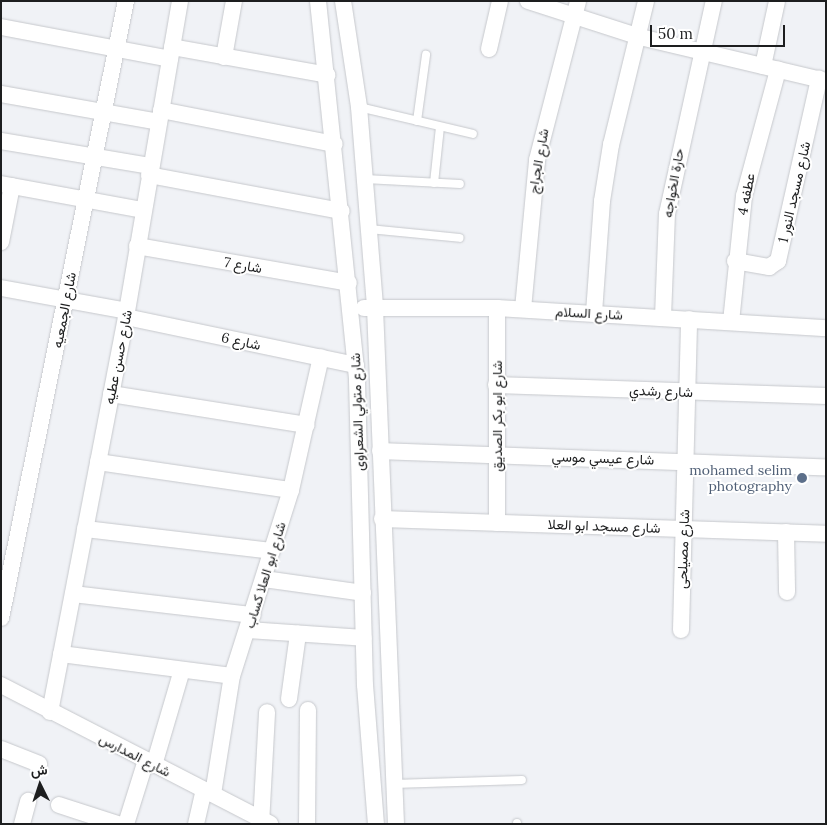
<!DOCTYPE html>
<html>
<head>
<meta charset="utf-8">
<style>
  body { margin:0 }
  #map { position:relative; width:827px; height:825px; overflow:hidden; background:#f0f2f6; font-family:Lora,Vazirmatn,serif }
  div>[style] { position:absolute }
  .roads { filter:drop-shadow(0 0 1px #c6c8cc) drop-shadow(0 0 1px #c6c8cc) }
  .lane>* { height:8px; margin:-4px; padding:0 4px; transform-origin:4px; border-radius:4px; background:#fff }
  .street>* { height:16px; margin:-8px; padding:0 8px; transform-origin:8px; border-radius:8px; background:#fff }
  .dots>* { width:14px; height:14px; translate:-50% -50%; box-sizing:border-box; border:2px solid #fff; border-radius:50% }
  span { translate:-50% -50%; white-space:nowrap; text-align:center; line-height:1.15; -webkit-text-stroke:4px #fff; paint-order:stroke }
  .street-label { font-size:14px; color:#1d1e1f }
  .service-label { font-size:14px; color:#4e5e75 }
  .right { translate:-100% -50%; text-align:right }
  .frame { position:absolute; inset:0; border:2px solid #1d1e1f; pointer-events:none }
  .north { position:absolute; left:15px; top:760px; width:50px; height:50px; -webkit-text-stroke:4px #fff; paint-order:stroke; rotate:356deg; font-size:14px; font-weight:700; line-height:20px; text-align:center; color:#1d1e1f }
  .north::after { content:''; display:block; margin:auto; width:18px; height:22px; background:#1d1e1f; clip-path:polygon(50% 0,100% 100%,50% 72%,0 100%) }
  .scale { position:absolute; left:650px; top:25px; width:135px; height:22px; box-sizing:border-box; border:2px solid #1d1e1f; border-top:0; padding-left:6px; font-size:15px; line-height:18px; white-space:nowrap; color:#1d1e1f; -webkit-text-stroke:4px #fff; paint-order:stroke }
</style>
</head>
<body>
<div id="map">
  <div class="roads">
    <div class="lane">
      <div style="left:359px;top:107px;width:117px;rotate:13.3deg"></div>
      <div style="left:417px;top:121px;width:67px;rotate:-82.2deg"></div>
      <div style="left:365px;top:179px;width:95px;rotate:3deg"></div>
      <div style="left:434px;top:183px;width:56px;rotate:-83.9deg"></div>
      <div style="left:369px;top:229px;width:91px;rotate:5.6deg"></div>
      <div style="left:393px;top:784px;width:129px;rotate:-1.8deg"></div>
      <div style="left:517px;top:824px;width:1px;rotate:-90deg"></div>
    </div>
    <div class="street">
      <div style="left:318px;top:1px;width:382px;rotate:84.1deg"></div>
      <div style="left:357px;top:381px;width:304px;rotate:88.5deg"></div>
      <div style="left:365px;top:685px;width:139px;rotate:85.5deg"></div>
      <div style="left:343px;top:1px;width:107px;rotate:81.4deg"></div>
      <div style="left:359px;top:107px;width:202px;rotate:85.4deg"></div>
      <div style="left:375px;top:308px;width:516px;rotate:87.67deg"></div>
      <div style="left:528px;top:1px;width:118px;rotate:17.8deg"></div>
      <div style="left:640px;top:37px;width:191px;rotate:13.3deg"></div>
      <div style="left:1px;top:27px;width:172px;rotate:10.7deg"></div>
      <div style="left:172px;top:47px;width:158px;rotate:10.2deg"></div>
      <div style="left:489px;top:49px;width:49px;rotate:-77.1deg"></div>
      <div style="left:224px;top:57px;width:57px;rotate:-79.9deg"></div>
      <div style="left:763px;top:66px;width:66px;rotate:-77.8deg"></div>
      <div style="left:1px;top:94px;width:160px;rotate:10deg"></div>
      <div style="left:161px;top:110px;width:177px;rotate:11.1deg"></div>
      <div style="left:1px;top:141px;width:152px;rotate:9.5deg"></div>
      <div style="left:149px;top:175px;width:196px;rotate:10.6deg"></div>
      <div style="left:1px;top:184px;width:144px;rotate:10.4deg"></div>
      <div style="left:1px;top:242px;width:57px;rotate:-78.9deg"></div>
      <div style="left:137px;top:246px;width:215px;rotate:9.9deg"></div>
      <div style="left:735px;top:261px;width:35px;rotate:10deg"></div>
      <div style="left:769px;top:267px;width:11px;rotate:-34deg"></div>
      <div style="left:778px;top:261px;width:187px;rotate:-77.3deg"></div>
      <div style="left:1px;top:288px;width:128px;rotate:10.3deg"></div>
      <div style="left:364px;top:308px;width:133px"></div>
      <div style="left:497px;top:308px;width:330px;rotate:3.5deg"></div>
      <div style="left:497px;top:308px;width:215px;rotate:90deg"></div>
      <div style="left:523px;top:309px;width:150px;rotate:-84.6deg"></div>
      <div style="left:537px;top:160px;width:164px;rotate:-75.5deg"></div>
      <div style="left:594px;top:313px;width:112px;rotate:-85.9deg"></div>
      <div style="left:602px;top:201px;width:57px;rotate:-80.9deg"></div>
      <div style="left:611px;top:145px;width:148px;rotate:-76.3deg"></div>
      <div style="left:126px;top:317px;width:235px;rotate:11.8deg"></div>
      <div style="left:663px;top:317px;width:103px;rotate:-87.8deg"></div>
      <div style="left:667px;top:214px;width:218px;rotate:-77.6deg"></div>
      <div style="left:731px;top:322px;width:127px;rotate:-84.1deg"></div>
      <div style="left:744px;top:196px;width:131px;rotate:-74.9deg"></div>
      <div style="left:496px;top:385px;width:330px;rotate:1.9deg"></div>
      <div style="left:111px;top:394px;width:198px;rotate:9deg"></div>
      <div style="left:380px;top:451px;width:446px;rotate:2.1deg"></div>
      <div style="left:98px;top:462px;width:195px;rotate:8.3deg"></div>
      <div style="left:382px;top:519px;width:444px;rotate:1.9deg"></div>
      <div style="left:85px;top:529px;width:188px;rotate:6.7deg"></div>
      <div style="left:786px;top:532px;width:60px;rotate:89deg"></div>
      <div style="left:264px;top:579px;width:100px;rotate:8deg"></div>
      <div style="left:73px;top:594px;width:181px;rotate:6.7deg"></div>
      <div style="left:1px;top:618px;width:630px;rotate:-78.55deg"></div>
      <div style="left:248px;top:630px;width:116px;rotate:3.9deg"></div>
      <div style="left:681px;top:630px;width:311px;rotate:-88.5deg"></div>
      <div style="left:61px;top:654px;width:172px;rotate:7.3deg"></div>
      <div style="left:1px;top:685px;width:303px;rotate:27.3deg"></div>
      <div style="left:289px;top:699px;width:66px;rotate:-82.1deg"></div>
      <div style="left:50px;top:712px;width:402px;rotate:-79.1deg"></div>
      <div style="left:126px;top:317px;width:321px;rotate:-80.3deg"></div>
      <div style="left:1px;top:749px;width:41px;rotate:21.5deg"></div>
      <div style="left:154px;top:765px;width:99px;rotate:-73.6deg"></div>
      <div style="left:213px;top:794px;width:120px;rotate:-80.9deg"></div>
      <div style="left:232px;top:676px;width:195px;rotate:-72.4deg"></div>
      <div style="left:291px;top:490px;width:136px;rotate:-77.3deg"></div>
      <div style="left:59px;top:805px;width:62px;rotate:17.9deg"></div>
      <div style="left:22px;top:824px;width:24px;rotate:-75deg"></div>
      <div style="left:126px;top:824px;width:67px;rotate:-72.6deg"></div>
      <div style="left:196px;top:824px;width:35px;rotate:-77deg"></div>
      <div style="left:261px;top:824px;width:112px;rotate:-86.9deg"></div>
      <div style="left:307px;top:824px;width:114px;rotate:-89.5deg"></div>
    </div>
  </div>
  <div class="dots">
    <div style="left:802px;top:478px;background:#5c6f8a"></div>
  </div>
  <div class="street-label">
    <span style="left:538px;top:161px;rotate:-80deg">شارع الجراج</span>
    <span style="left:673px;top:183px;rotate:-80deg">حارة الخواجه</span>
    <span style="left:794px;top:192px;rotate:-77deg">شارع مسجد النور 1</span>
    <span style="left:746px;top:194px;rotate:-79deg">عطفه 4</span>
    <span style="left:243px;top:265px;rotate:10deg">شارع 7</span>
    <span style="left:64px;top:310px;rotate:-79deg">شارع الجمعيه</span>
    <span style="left:589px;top:313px;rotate:3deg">شارع السلام</span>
    <span style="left:241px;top:341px;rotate:12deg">شارع 6</span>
    <span style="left:118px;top:357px;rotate:-79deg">شارع حسن عطيه</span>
    <span style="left:661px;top:391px;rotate:2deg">شارع رشدي</span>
    <span style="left:357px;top:412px;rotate:-92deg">شارع متولي الشعراوى</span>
    <span style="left:497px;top:416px;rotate:-90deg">شارع ابو بكر الصديق</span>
    <span style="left:603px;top:458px;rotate:2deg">شارع عيسي موسي</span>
    <span style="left:604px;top:526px;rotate:2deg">شارع مسجد ابو العلا</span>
    <span style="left:683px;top:549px;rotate:-88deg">شارع مصيلحى</span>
    <span style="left:265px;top:575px;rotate:-73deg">شارع ابو العلا كساب</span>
    <span style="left:135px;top:755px;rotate:27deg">شارع المدارس</span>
  </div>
  <div class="service-label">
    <span class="right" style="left:792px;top:478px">mohamed selim<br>photography</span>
  </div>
  <div class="frame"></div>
  <div class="north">ش</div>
  <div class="scale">50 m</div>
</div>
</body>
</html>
